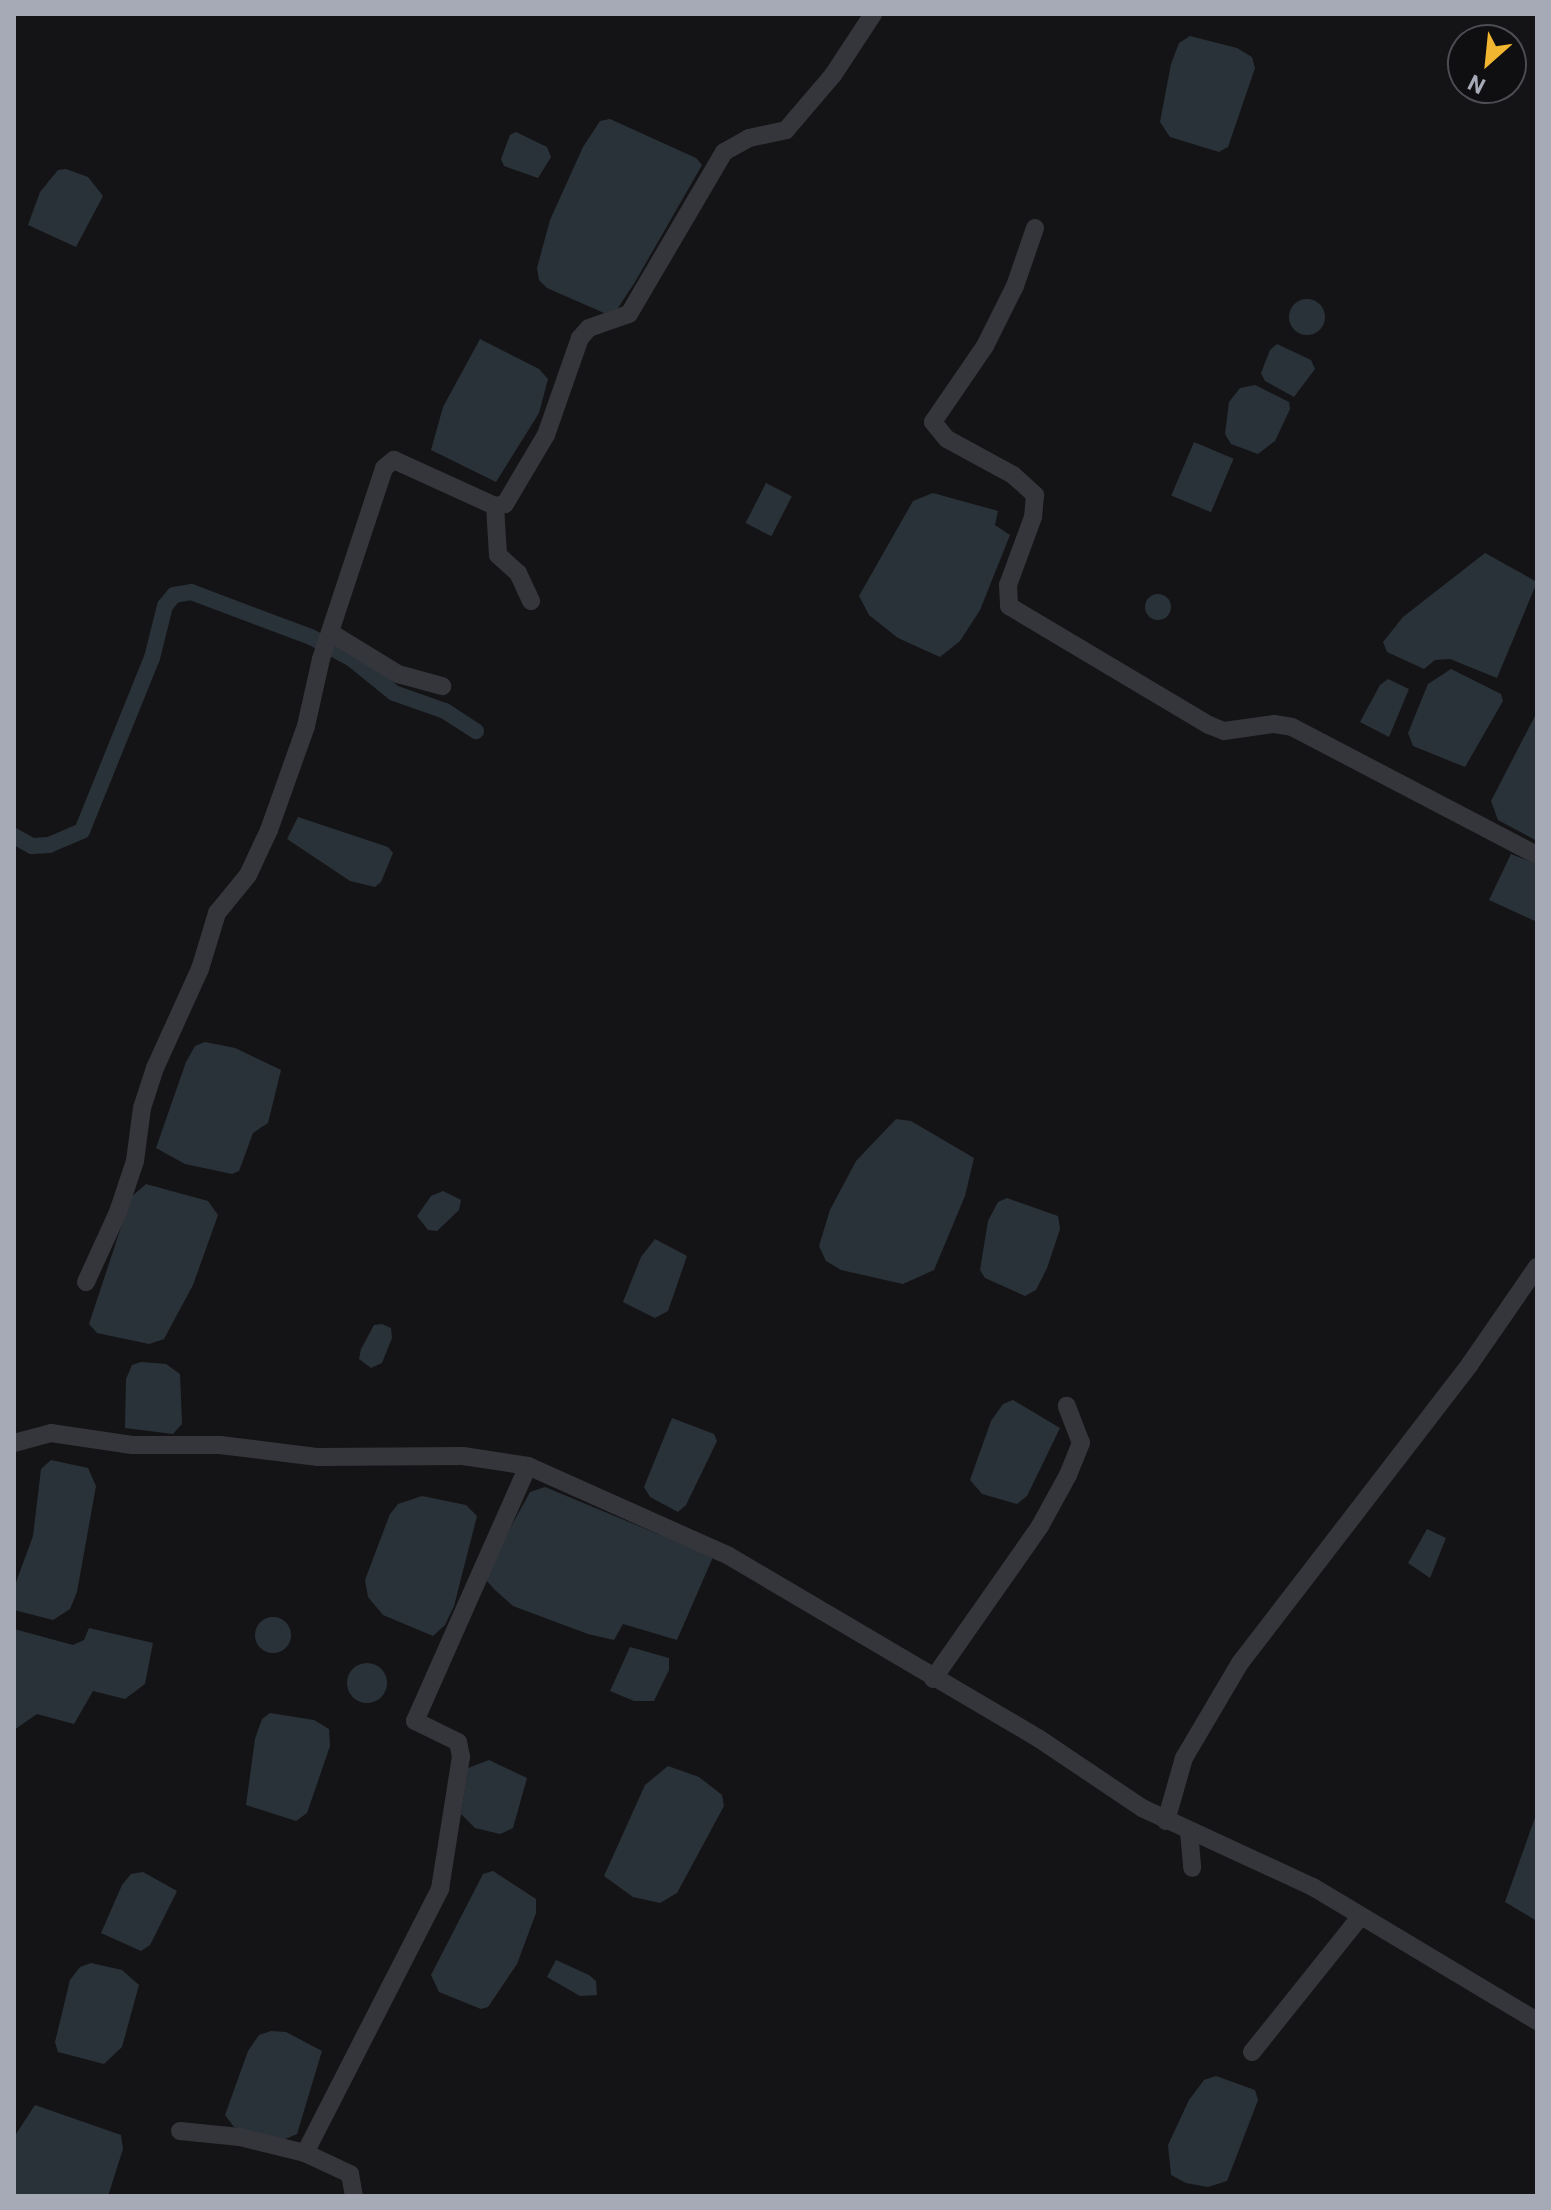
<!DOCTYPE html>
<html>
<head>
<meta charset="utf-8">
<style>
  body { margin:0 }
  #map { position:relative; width:1551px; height:2210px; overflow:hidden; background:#141416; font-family:Roboto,sans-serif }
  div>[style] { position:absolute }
  .water>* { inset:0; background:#2a3239; transform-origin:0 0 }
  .round { border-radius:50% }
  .canal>* { height:16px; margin:-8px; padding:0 8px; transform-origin:8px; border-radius:8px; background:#2a3239 }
  .minor>* { height:18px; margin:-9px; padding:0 9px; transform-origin:9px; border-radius:9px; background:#35363b }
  span { translate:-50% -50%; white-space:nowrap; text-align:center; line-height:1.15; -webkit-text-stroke:6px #0f0f11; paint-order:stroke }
  .frame { position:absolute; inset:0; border:16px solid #a5aab6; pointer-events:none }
  .north { position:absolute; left:1447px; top:24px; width:80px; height:80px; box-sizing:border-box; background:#0f0f11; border:2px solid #4b4d53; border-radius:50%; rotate:207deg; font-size:22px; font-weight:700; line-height:32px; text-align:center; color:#a5aab6 }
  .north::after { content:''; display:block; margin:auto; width:28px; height:36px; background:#f2b630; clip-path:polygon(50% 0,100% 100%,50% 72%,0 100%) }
</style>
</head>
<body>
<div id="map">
  <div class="water">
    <div style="clip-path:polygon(1190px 36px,1237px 48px,1252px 57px,1255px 68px,1228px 147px,1219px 152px,1170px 137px,1160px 122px,1171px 64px,1179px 43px)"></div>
    <div style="clip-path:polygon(610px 119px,696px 158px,702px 165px,635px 282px,616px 311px,604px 313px,547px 288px,539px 280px,537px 268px,550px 220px,583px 147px,600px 121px)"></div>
    <div style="clip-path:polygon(516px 132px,547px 147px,551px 157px,538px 178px,504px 166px,501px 159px,510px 135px)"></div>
    <div style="clip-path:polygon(66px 169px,88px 177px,103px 196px,76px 247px,28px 225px,40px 192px,58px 170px)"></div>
    <div class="round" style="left:1289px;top:299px;width:36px;height:36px"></div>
    <div style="clip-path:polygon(480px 339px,539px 369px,548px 379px,539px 413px,496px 482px,431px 450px,443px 407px)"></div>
    <div style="clip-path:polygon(1277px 344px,1311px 360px,1315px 369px,1294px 397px,1265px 381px,1261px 373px,1270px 350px)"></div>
    <div style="clip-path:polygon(1255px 385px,1289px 402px,1290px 409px,1275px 441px,1258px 454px,1231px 444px,1225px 434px,1229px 402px,1240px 388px)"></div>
    <div style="left:1194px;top:442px;width:43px;height:58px;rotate:23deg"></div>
    <div style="left:766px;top:483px;width:29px;height:45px;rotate:27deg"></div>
    <div style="clip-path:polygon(933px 493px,998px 511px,995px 525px,1010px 535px,980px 610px,960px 641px,940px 657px,898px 638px,869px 615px,859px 596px,913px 501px)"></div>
    <div style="clip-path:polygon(1485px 553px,1537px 582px,1497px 678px,1450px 659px,1435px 660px,1424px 669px,1387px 652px,1383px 642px,1403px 617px)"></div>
    <div class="round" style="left:1145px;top:594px;width:26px;height:26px"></div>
    <div style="clip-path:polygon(1451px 669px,1501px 694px,1503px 701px,1465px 767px,1413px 746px,1408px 733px,1428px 684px)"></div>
    <div style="clip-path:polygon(1388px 679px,1409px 689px,1389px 737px,1360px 722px,1380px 685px)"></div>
    <div style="clip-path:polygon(1537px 712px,1537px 841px,1498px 820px,1491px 801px)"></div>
    <div style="clip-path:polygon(298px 817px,388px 847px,393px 853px,381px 882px,375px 887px,350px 881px,287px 839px)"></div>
    <div style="clip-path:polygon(1511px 854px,1537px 864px,1535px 921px,1489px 900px)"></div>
    <div style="clip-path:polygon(205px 1042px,235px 1048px,281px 1070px,268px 1123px,253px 1133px,239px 1171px,232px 1174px,185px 1164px,156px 1148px,186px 1062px,195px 1046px)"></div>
    <div style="clip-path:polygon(896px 1119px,911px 1121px,974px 1158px,965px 1196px,934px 1270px,903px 1284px,841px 1270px,826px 1261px,819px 1246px,830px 1210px,856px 1161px)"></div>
    <div style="clip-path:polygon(146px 1184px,208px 1201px,218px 1215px,193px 1285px,164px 1339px,149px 1344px,97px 1333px,89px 1324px,131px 1197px)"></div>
    <div style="clip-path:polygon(443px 1191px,461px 1200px,459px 1210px,437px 1231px,428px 1230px,417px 1216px,431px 1196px)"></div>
    <div style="clip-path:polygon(1007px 1198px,1058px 1216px,1060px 1229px,1047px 1268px,1036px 1290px,1025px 1296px,985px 1278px,980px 1270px,988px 1221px,998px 1202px)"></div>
    <div style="clip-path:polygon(655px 1239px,687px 1256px,668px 1311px,655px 1318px,623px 1302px,641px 1257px)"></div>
    <div style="clip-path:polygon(382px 1324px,391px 1328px,392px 1338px,382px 1363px,371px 1368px,359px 1359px,361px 1349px,374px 1325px)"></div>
    <div style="clip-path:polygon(141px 1362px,166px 1364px,180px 1374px,182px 1424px,173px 1434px,125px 1428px,126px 1379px,132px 1365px)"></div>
    <div style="clip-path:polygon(1013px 1400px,1060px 1428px,1027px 1496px,1017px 1504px,982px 1494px,970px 1480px,991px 1421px,1003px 1404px)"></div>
    <div style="clip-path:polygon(672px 1418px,714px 1434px,717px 1441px,686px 1505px,678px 1512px,650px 1497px,644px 1487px)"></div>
    <div style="clip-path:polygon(51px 1460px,88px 1468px,96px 1486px,77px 1592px,70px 1609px,53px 1620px,14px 1610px,15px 1585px,33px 1536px,41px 1469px)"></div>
    <div style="clip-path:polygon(545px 1487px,713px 1557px,677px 1640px,623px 1624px,614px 1640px,588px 1634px,513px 1606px,495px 1590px,486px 1580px,491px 1563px,530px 1492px)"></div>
    <div style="clip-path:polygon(422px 1496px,466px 1505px,477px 1516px,454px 1606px,445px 1625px,433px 1636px,383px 1615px,368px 1597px,365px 1580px,390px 1514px,398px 1504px)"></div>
    <div style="clip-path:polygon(1427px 1529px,1446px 1538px,1430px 1578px,1408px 1563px)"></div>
    <div class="round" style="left:255px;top:1617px;width:36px;height:36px"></div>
    <div style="clip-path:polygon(89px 1628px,153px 1643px,145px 1684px,125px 1699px,93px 1691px,74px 1724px,37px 1714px,14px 1730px,14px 1629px,73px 1645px,84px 1640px)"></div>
    <div style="clip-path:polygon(630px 1647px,669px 1658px,669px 1670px,654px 1701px,634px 1701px,610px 1691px)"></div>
    <div class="round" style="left:347px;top:1663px;width:40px;height:40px"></div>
    <div style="clip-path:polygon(270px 1713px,314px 1720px,329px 1729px,330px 1746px,307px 1813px,296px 1821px,246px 1805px,255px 1739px,262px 1719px)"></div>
    <div style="clip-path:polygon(489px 1760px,527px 1778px,513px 1828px,500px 1834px,475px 1828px,461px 1814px,468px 1768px)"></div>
    <div style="clip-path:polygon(668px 1766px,699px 1777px,722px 1795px,724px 1806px,677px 1893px,660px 1903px,633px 1897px,604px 1876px,645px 1785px)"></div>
    <div style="clip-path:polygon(1537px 1812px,1537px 1921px,1505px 1902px)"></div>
    <div style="clip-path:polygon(493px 1871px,536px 1899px,536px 1913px,517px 1964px,488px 2007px,481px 2009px,439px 1992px,431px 1975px,483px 1874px)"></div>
    <div style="clip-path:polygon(143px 1872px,177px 1891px,150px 1945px,141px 1951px,101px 1933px,122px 1885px,131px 1874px)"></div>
    <div style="clip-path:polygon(556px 1960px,589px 1975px,596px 1981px,597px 1995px,580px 1996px,547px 1977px)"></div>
    <div style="clip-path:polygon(91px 1963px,122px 1970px,139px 1985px,122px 2047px,104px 2064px,58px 2052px,55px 2042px,70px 1980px,80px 1967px)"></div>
    <div style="clip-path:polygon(271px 2031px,286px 2032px,322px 2051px,297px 2134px,283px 2140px,234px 2127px,225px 2115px,248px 2051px,259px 2035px)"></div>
    <div style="clip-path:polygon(1216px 2076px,1255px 2090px,1258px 2100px,1227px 2181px,1208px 2187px,1186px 2183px,1171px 2175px,1168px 2145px,1189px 2100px,1204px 2080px)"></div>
    <div style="clip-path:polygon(35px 2105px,121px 2135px,123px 2149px,108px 2196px,14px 2196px,14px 2137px)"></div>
  </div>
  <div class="canal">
    <div style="left:14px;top:836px;width:21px;rotate:29deg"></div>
    <div style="left:32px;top:846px;width:17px;rotate:-3deg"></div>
    <div style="left:49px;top:845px;width:36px;rotate:-23deg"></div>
    <div style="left:82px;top:831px;width:187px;rotate:-68deg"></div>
    <div style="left:152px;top:658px;width:54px;rotate:-76deg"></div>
    <div style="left:165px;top:606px;width:14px;rotate:-51deg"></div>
    <div style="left:174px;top:595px;width:17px;rotate:-10deg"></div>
    <div style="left:191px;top:592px;width:128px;rotate:20.6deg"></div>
    <div style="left:311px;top:637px;width:47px;rotate:28.2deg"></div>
    <div style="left:352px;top:659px;width:54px;rotate:39deg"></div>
    <div style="left:394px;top:693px;width:54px;rotate:19.4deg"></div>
    <div style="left:445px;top:711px;width:37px;rotate:33deg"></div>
  </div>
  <div class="minor">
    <div style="left:1035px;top:228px;width:61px;rotate:109deg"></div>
    <div style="left:1015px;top:286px;width:67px;rotate:116.6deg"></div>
    <div style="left:985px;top:346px;width:92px;rotate:124.4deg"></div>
    <div style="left:933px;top:422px;width:22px;rotate:51deg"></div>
    <div style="left:947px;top:439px;width:75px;rotate:28.6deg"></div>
    <div style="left:1013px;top:475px;width:30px;rotate:42deg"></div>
    <div style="left:1035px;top:495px;width:22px;rotate:95deg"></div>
    <div style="left:1033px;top:517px;width:72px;rotate:110.2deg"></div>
    <div style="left:1008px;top:585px;width:21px;rotate:87deg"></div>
    <div style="left:1009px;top:606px;width:233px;rotate:30.8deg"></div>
    <div style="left:1209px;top:725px;width:16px;rotate:22deg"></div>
    <div style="left:1224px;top:731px;width:50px;rotate:-8deg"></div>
    <div style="left:1274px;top:724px;width:18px;rotate:9deg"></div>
    <div style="left:1292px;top:727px;width:276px;rotate:27.6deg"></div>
    <div style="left:495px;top:506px;width:49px;rotate:86.5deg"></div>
    <div style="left:498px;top:555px;width:27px;rotate:42deg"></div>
    <div style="left:518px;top:573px;width:31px;rotate:65deg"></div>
    <div style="left:331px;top:633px;width:79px;rotate:31.5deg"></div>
    <div style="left:398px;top:674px;width:46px;rotate:15.3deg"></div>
    <div style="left:86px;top:1282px;width:77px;rotate:-65.4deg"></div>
    <div style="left:118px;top:1212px;width:54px;rotate:-71.6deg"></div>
    <div style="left:135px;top:1161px;width:53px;rotate:-82.5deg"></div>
    <div style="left:142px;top:1108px;width:42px;rotate:-72deg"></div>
    <div style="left:155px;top:1068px;width:109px;rotate:-65.6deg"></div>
    <div style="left:200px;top:969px;width:59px;rotate:-73.1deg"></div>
    <div style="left:217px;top:913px;width:49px;rotate:-50.8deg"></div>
    <div style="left:248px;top:875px;width:50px;rotate:-65deg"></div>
    <div style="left:269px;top:830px;width:110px;rotate:-70.4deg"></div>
    <div style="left:306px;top:726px;width:69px;rotate:-77.4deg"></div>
    <div style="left:321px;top:659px;width:201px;rotate:-71.7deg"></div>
    <div style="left:384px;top:468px;width:13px;rotate:-39deg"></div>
    <div style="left:394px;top:460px;width:111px;rotate:24.5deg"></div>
    <div style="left:495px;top:506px;width:10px;rotate:-11deg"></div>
    <div style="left:505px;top:504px;width:80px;rotate:-59.3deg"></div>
    <div style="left:546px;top:435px;width:103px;rotate:-70.7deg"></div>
    <div style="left:580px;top:338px;width:13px;rotate:-48deg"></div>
    <div style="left:589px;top:328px;width:42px;rotate:-19.3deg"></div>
    <div style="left:629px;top:314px;width:188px;rotate:-59.6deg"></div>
    <div style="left:724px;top:152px;width:29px;rotate:-29deg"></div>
    <div style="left:749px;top:138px;width:38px;rotate:-12deg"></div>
    <div style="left:786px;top:130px;width:72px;rotate:-49.5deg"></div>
    <div style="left:833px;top:75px;width:73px;rotate:-56.7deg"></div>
    <div style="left:14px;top:1443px;width:38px;rotate:-15deg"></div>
    <div style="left:51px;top:1433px;width:82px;rotate:8.4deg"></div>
    <div style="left:132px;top:1445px;width:88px"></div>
    <div style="left:220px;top:1445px;width:99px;rotate:7deg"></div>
    <div style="left:318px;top:1457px;width:145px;rotate:-0.4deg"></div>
    <div style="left:463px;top:1456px;width:66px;rotate:8.7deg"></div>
    <div style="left:528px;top:1466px;width:220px;rotate:24.1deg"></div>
    <div style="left:729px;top:1556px;width:359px;rotate:30.5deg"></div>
    <div style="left:1038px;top:1738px;width:125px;rotate:33.9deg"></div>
    <div style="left:1142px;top:1808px;width:188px;rotate:24.8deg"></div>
    <div style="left:1313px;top:1887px;width:261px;rotate:30.9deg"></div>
    <div style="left:933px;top:1679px;width:187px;rotate:-55deg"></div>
    <div style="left:1040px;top:1526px;width:58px;rotate:-61.2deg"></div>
    <div style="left:1068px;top:1475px;width:35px;rotate:-68deg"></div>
    <div style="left:1081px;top:1443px;width:40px;rotate:-111deg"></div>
    <div style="left:1166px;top:1821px;width:66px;rotate:-74.1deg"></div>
    <div style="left:1184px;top:1758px;width:110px;rotate:-59.5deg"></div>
    <div style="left:1240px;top:1663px;width:377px;rotate:-52.4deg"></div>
    <div style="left:1470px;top:1364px;width:118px;rotate:-55.4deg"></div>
    <div style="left:1189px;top:1831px;width:37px;rotate:85deg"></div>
    <div style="left:1252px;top:2052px;width:174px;rotate:-51.3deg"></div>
    <div style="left:180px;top:2131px;width:60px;rotate:5.7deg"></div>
    <div style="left:240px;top:2137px;width:67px;rotate:13.8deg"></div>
    <div style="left:305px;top:2153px;width:50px;rotate:25deg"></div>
    <div style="left:350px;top:2174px;width:22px;rotate:80deg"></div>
    <div style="left:305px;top:2153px;width:297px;rotate:-62.9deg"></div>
    <div style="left:440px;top:1889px;width:134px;rotate:-81deg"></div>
    <div style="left:461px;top:1757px;width:15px;rotate:-101deg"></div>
    <div style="left:458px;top:1742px;width:48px;rotate:-154deg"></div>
    <div style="left:415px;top:1721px;width:279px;rotate:-66.1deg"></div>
  </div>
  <div class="frame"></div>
  <div class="north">N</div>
</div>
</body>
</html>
